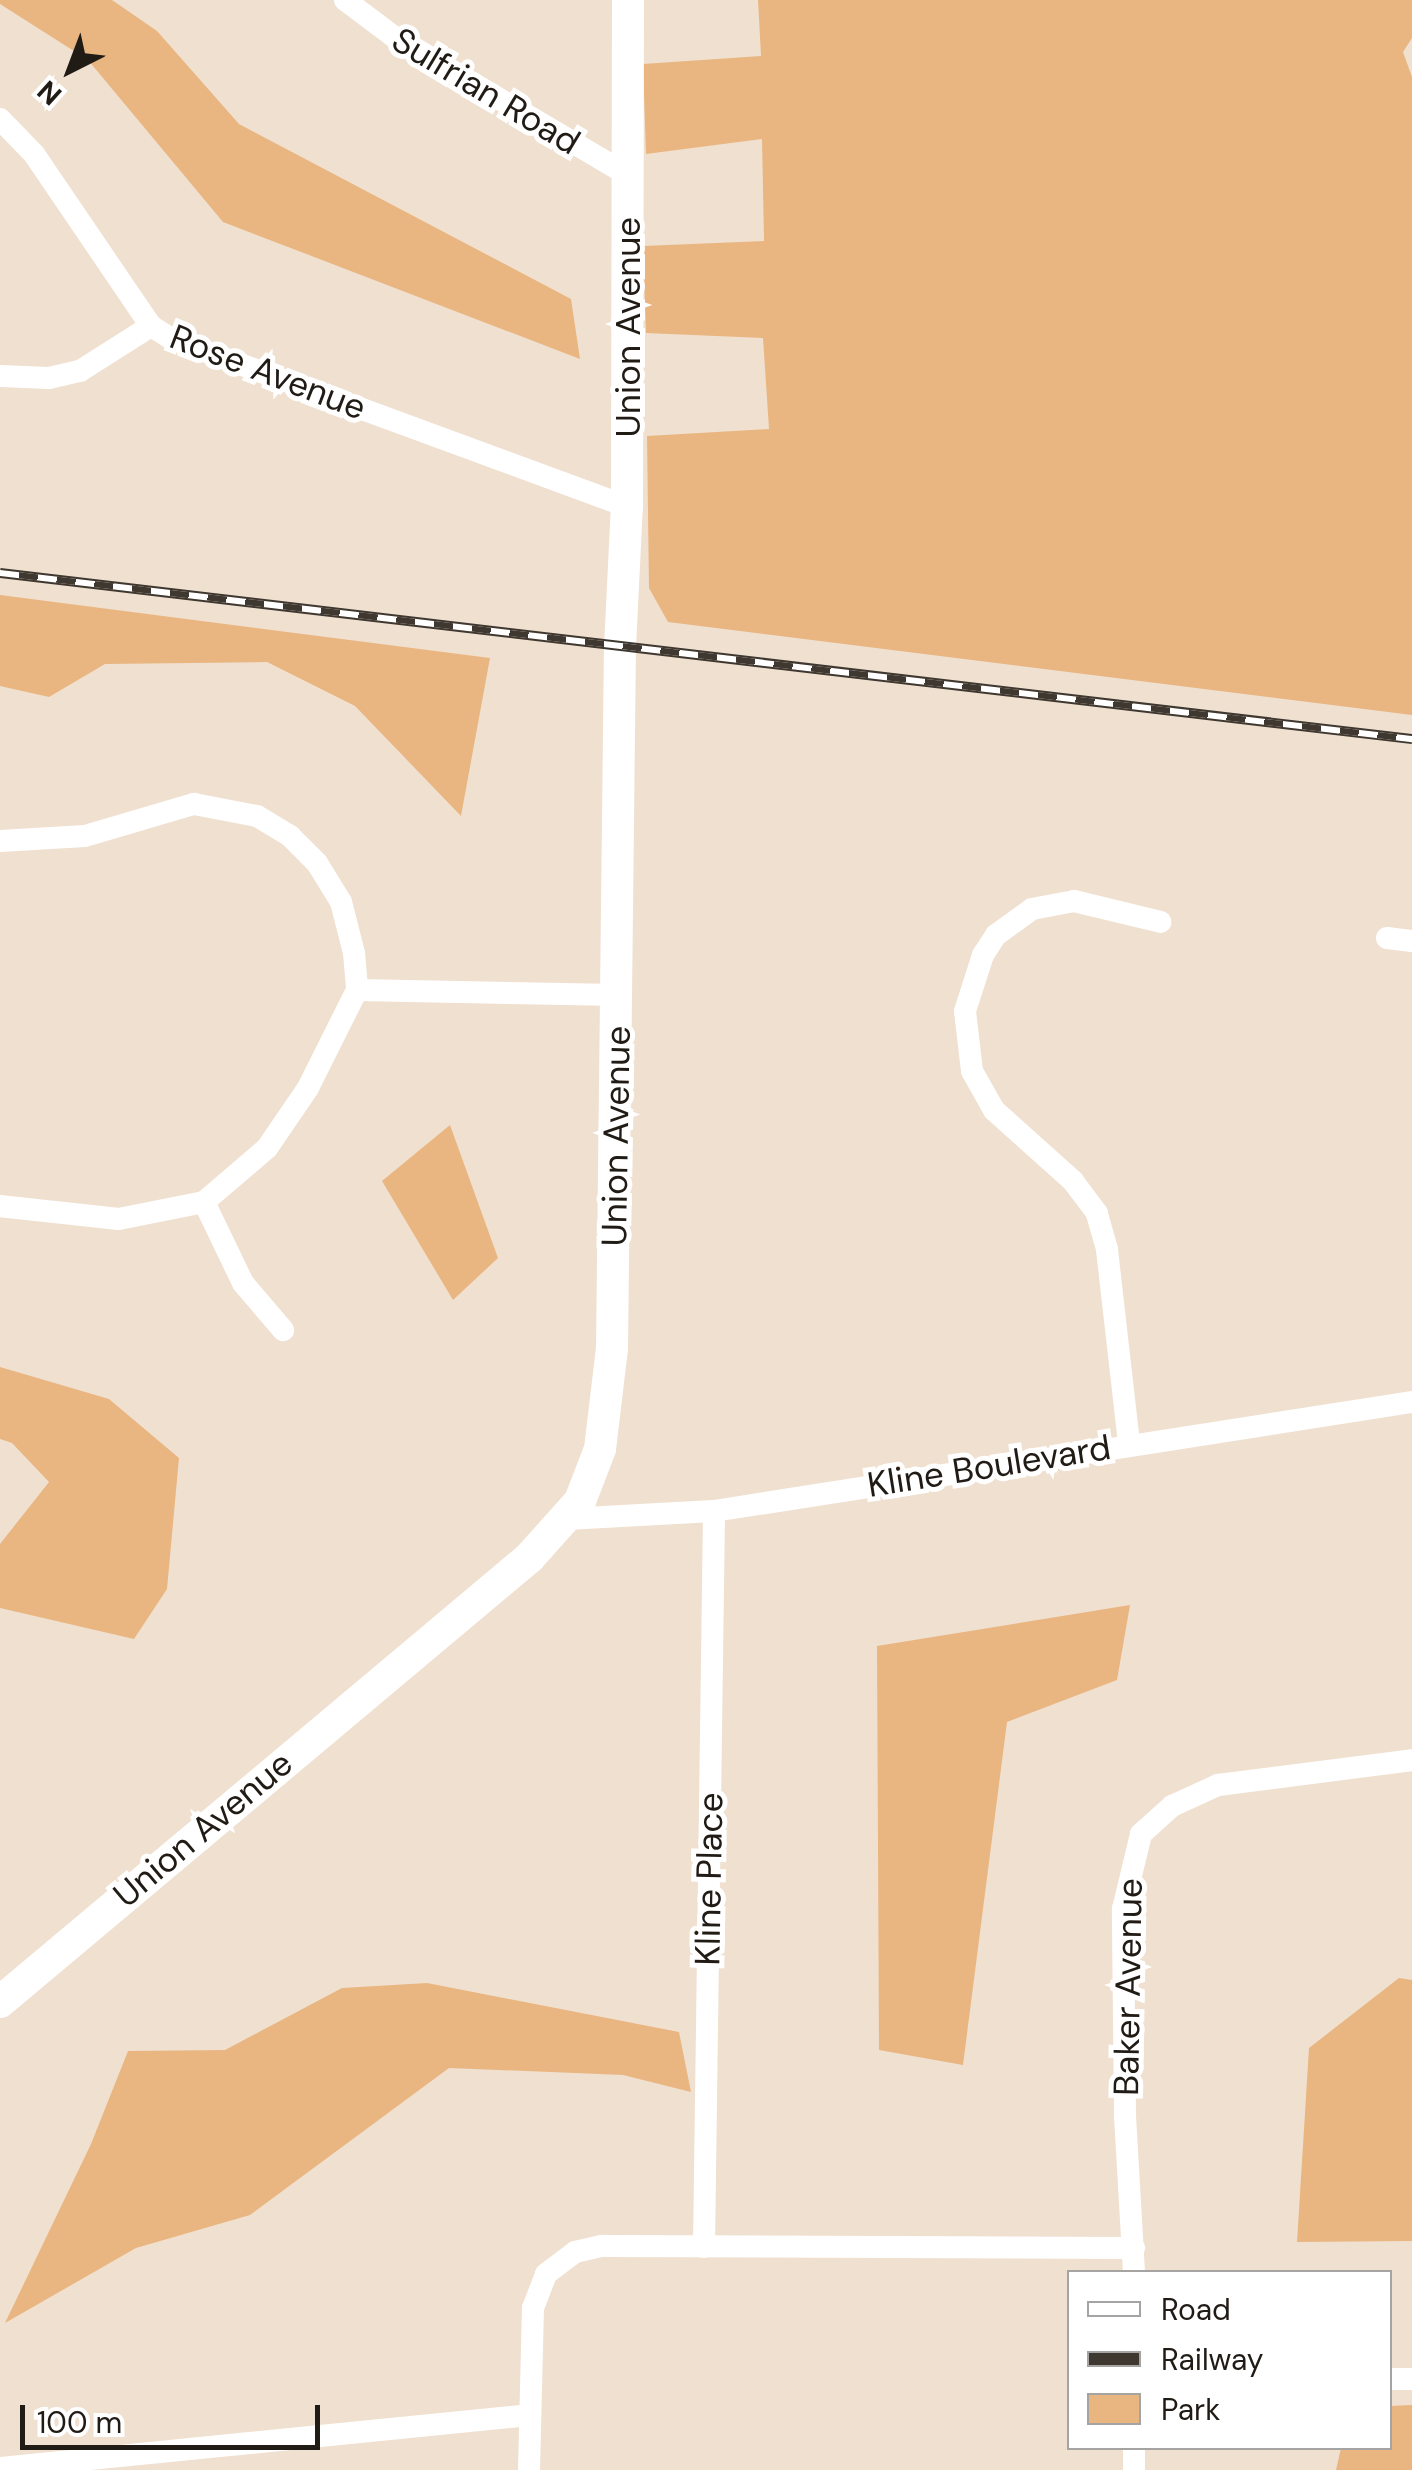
<!DOCTYPE html>
<html>
<head>
<meta charset="utf-8">
<style>
  body { margin:0 }
  #map { position:relative; width:1412px; height:2470px; overflow:hidden; background:#f0e0d0; font-family:"DM Sans",sans-serif }
  div>[style] { position:absolute }
  .green>* { inset:0; background:#e9b681 }
  .minor>* { height:22px; margin:-11px; padding:0 11px; transform-origin:11px; border-radius:11px; background:#fff }
  .secondary>* { height:32px; margin:-16px; padding:0 16px; transform-origin:16px; border-radius:16px; background:#fff }
  .rail>* { height:10px; margin-top:-5px; transform-origin:0; background:repeating-linear-gradient(90deg,#fff 0 19px,#3f3831 0 38px); box-sizing:border-box; border-block:2px solid #3f3831 }
  span { translate:-50% -50%; white-space:nowrap; text-align:center; line-height:1.15; -webkit-text-stroke:10px #fff; paint-order:stroke }
  .street-label { font-size:35px; color:#211b16 }
  .legend { position:absolute; left:1067px; top:2270px; width:325px; height:180px; box-sizing:border-box; background:#fff; border:2px solid #a6a4a2; margin:0; padding:12px 18px; list-style:none; font-size:30px; color:#211b16 }
  .legend li { display:flex; align-items:center; gap:20px; height:50px }
  .legend b { width:50px; border:2px solid #a6a4a2 }
  .north { position:absolute; left:20px; top:20px; width:100px; height:100px; -webkit-text-stroke:8px #fff; paint-order:stroke; rotate:222deg; font-size:28px; font-weight:700; line-height:40px; text-align:center; color:#211b16 }
  .north::after { content:''; display:block; margin:auto; width:35px; height:45px; background:#211b16; clip-path:polygon(50% 0,100% 100%,50% 72%,0 100%) }
  .scale { position:absolute; left:20px; top:2405px; width:300px; height:45px; box-sizing:border-box; border:5px solid #211b16; border-top:0; padding-left:12px; font-size:30px; line-height:35px; white-space:nowrap; color:#211b16; -webkit-text-stroke:8px #fff; paint-order:stroke }
</style>
</head>
<body>
<div id="map">
  <div class="green">
    <div style="clip-path:polygon(0 0,112px 0,157px 31px,239px 124px,571px 299px,580px 359px,223px 222px,88px 60px,0 4px)"></div>
    <div style="clip-path:polygon(758px 0,1412px 0,1412px 38px,1403px 52px,1412px 77px,1412px 715px,668px 622px,649px 588px,647px 436px,769px 429px,763px 338px,646px 333px,643px 246px,764px 241px,762px 139px,646px 154px,643px 64px,761px 56px)"></div>
    <div style="clip-path:polygon(0 595px,490px 658px,461px 816px,355px 706px,267px 662px,105px 664px,49px 697px,0 686px)"></div>
    <div style="clip-path:polygon(450px 1125px,498px 1258px,453px 1300px,382px 1181px)"></div>
    <div style="clip-path:polygon(0 1367px,109px 1399px,179px 1458px,167px 1589px,134px 1639px,0 1608px,0 1544px,49px 1482px,12px 1443px,0 1439px)"></div>
    <div style="clip-path:polygon(1130px 1605px,1117px 1680px,1007px 1722px,963px 2065px,879px 2050px,877px 1646px)"></div>
    <div style="clip-path:polygon(1399px 1978px,1412px 1980px,1412px 2241px,1297px 2242px,1309px 2048px)"></div>
    <div style="clip-path:polygon(427px 1983px,679px 2032px,691px 2092px,623px 2075px,449px 2068px,250px 2215px,136px 2248px,5px 2323px,91px 2144px,128px 2051px,225px 2050px,342px 1988px)"></div>
    <div style="clip-path:polygon(1412px 2405px,1412px 2470px,1336px 2470px,1341px 2448px,1390px 2448px,1390px 2406px)"></div>
  </div>
  <div class="minor">
    <div style="left:345px;top:0;width:60px;rotate:36.9deg"></div>
    <div style="left:393px;top:36px;width:275px;rotate:30.6deg"></div>
    <div style="left:0;top:119px;width:49px;rotate:45.8deg"></div>
    <div style="left:34px;top:154px;width:208px;rotate:55.8deg"></div>
    <div style="left:151px;top:326px;width:25px;rotate:32deg"></div>
    <div style="left:172px;top:339px;width:485px;rotate:20.2deg"></div>
    <div style="left:0;top:376px;width:49px;rotate:2.3deg"></div>
    <div style="left:49px;top:378px;width:32px;rotate:-13deg"></div>
    <div style="left:80px;top:371px;width:84px;rotate:-32.4deg"></div>
    <div style="left:0;top:841px;width:85px;rotate:-3.4deg"></div>
    <div style="left:85px;top:836px;width:114px;rotate:-16.4deg"></div>
    <div style="left:194px;top:804px;width:64px;rotate:10.8deg"></div>
    <div style="left:257px;top:816px;width:39px;rotate:31deg"></div>
    <div style="left:290px;top:836px;width:38px;rotate:45deg"></div>
    <div style="left:317px;top:863px;width:46px;rotate:58.4deg"></div>
    <div style="left:341px;top:902px;width:53px;rotate:75.7deg"></div>
    <div style="left:354px;top:953px;width:37px;rotate:85deg"></div>
    <div style="left:357px;top:990px;width:110px;rotate:116.6deg"></div>
    <div style="left:308px;top:1088px;width:73px;rotate:124.3deg"></div>
    <div style="left:267px;top:1148px;width:83px;rotate:139.4deg"></div>
    <div style="left:204px;top:1202px;width:87px;rotate:168.7deg"></div>
    <div style="left:119px;top:1219px;width:120px;rotate:-173.8deg"></div>
    <div style="left:1387px;top:938px;width:25px;rotate:7deg"></div>
    <div style="left:357px;top:990px;width:261px;rotate:1.1deg"></div>
    <div style="left:204px;top:1202px;width:90px;rotate:64.3deg"></div>
    <div style="left:243px;top:1283px;width:62px;rotate:49.6deg"></div>
    <div style="left:1129px;top:1443px;width:195px;rotate:-96.5deg"></div>
    <div style="left:1107px;top:1249px;width:37px;rotate:-106deg"></div>
    <div style="left:1097px;top:1213px;width:40px;rotate:-127deg"></div>
    <div style="left:1073px;top:1181px;width:106px;rotate:-138.1deg"></div>
    <div style="left:994px;top:1110px;width:45px;rotate:-119.4deg"></div>
    <div style="left:972px;top:1071px;width:60px;rotate:-96.7deg"></div>
    <div style="left:965px;top:1011px;width:59px;rotate:-72.2deg"></div>
    <div style="left:983px;top:955px;width:24px;rotate:-57deg"></div>
    <div style="left:996px;top:935px;width:44px;rotate:-35.8deg"></div>
    <div style="left:1032px;top:909px;width:43px;rotate:-10.8deg"></div>
    <div style="left:1074px;top:901px;width:89px;rotate:13.6deg"></div>
    <div style="left:566px;top:1519px;width:148px;rotate:-3.1deg"></div>
    <div style="left:714px;top:1511px;width:706px;rotate:-8.88deg"></div>
    <div style="left:704px;top:2247px;width:736px;rotate:-89.22deg"></div>
    <div style="left:1134px;top:2272px;width:157px;rotate:-93.3deg"></div>
    <div style="left:1125px;top:2115px;width:206px;rotate:-90.6deg"></div>
    <div style="left:1123px;top:1909px;width:77px;rotate:-76.5deg"></div>
    <div style="left:1141px;top:1834px;width:42px;rotate:-42.1deg"></div>
    <div style="left:1172px;top:1806px;width:51px;rotate:-24.5deg"></div>
    <div style="left:1218px;top:1785px;width:196px;rotate:-7.3deg"></div>
    <div style="left:1390px;top:2379px;width:22px"></div>
    <div style="left:0;top:2468px;width:533px;rotate:-5.71deg"></div>
    <div style="left:529px;top:2470px;width:162px;rotate:-88.6deg"></div>
    <div style="left:533px;top:2308px;width:36px;rotate:-69deg"></div>
    <div style="left:546px;top:2274px;width:36px;rotate:-37deg"></div>
    <div style="left:575px;top:2252px;width:28px;rotate:-13deg"></div>
    <div style="left:602px;top:2246px;width:532px;rotate:0.22deg"></div>
    <div style="left:1134px;top:2470px;width:22px;rotate:-90deg"></div>
  </div>
  <div class="secondary">
    <div style="left:0;top:2002px;width:691px;rotate:-40.01deg"></div>
    <div style="left:529px;top:1558px;width:76px;rotate:-48.2deg"></div>
    <div style="left:580px;top:1501px;width:56px;rotate:-69deg"></div>
    <div style="left:600px;top:1449px;width:101px;rotate:-83.2deg"></div>
    <div style="left:612px;top:1349px;width:702px;rotate:-89.35deg"></div>
    <div style="left:620px;top:647px;width:141px;rotate:-87.2deg"></div>
    <div style="left:627px;top:506px;width:506px;rotate:-89.89deg"></div>
  </div>
  <div class="rail">
    <div style="left:0;top:573px;width:1422px;rotate:6.71deg"></div>
  </div>
  <div class="street-label">
    <span style="left:486px;top:91px;rotate:31deg">Sulfrian Road</span>
    <span style="left:628px;top:327px;rotate:-90deg">Union Avenue</span>
    <span style="left:268px;top:372px;rotate:21deg">Rose Avenue</span>
    <span style="left:616px;top:1136px;rotate:-89deg">Union Avenue</span>
    <span style="left:989px;top:1466px;rotate:-9deg">Kline Boulevard</span>
    <span style="left:203px;top:1829px;rotate:-40deg">Union Avenue</span>
    <span style="left:709px;top:1879px;rotate:-89deg">Kline Place</span>
    <span style="left:1128px;top:1987px;rotate:-89deg">Baker Avenue</span>
  </div>
  <ul class="legend">
  <li><b style="height:12px;background:#fff"></b>Road</li>
  <li><b style="height:12px;background:#3f3831"></b>Railway</li>
  <li><b style="height:28px;background:#e9b681"></b>Park</li>
  </ul>
  <div class="north">N</div>
  <div class="scale">100 m</div>
</div>
</body>
</html>
